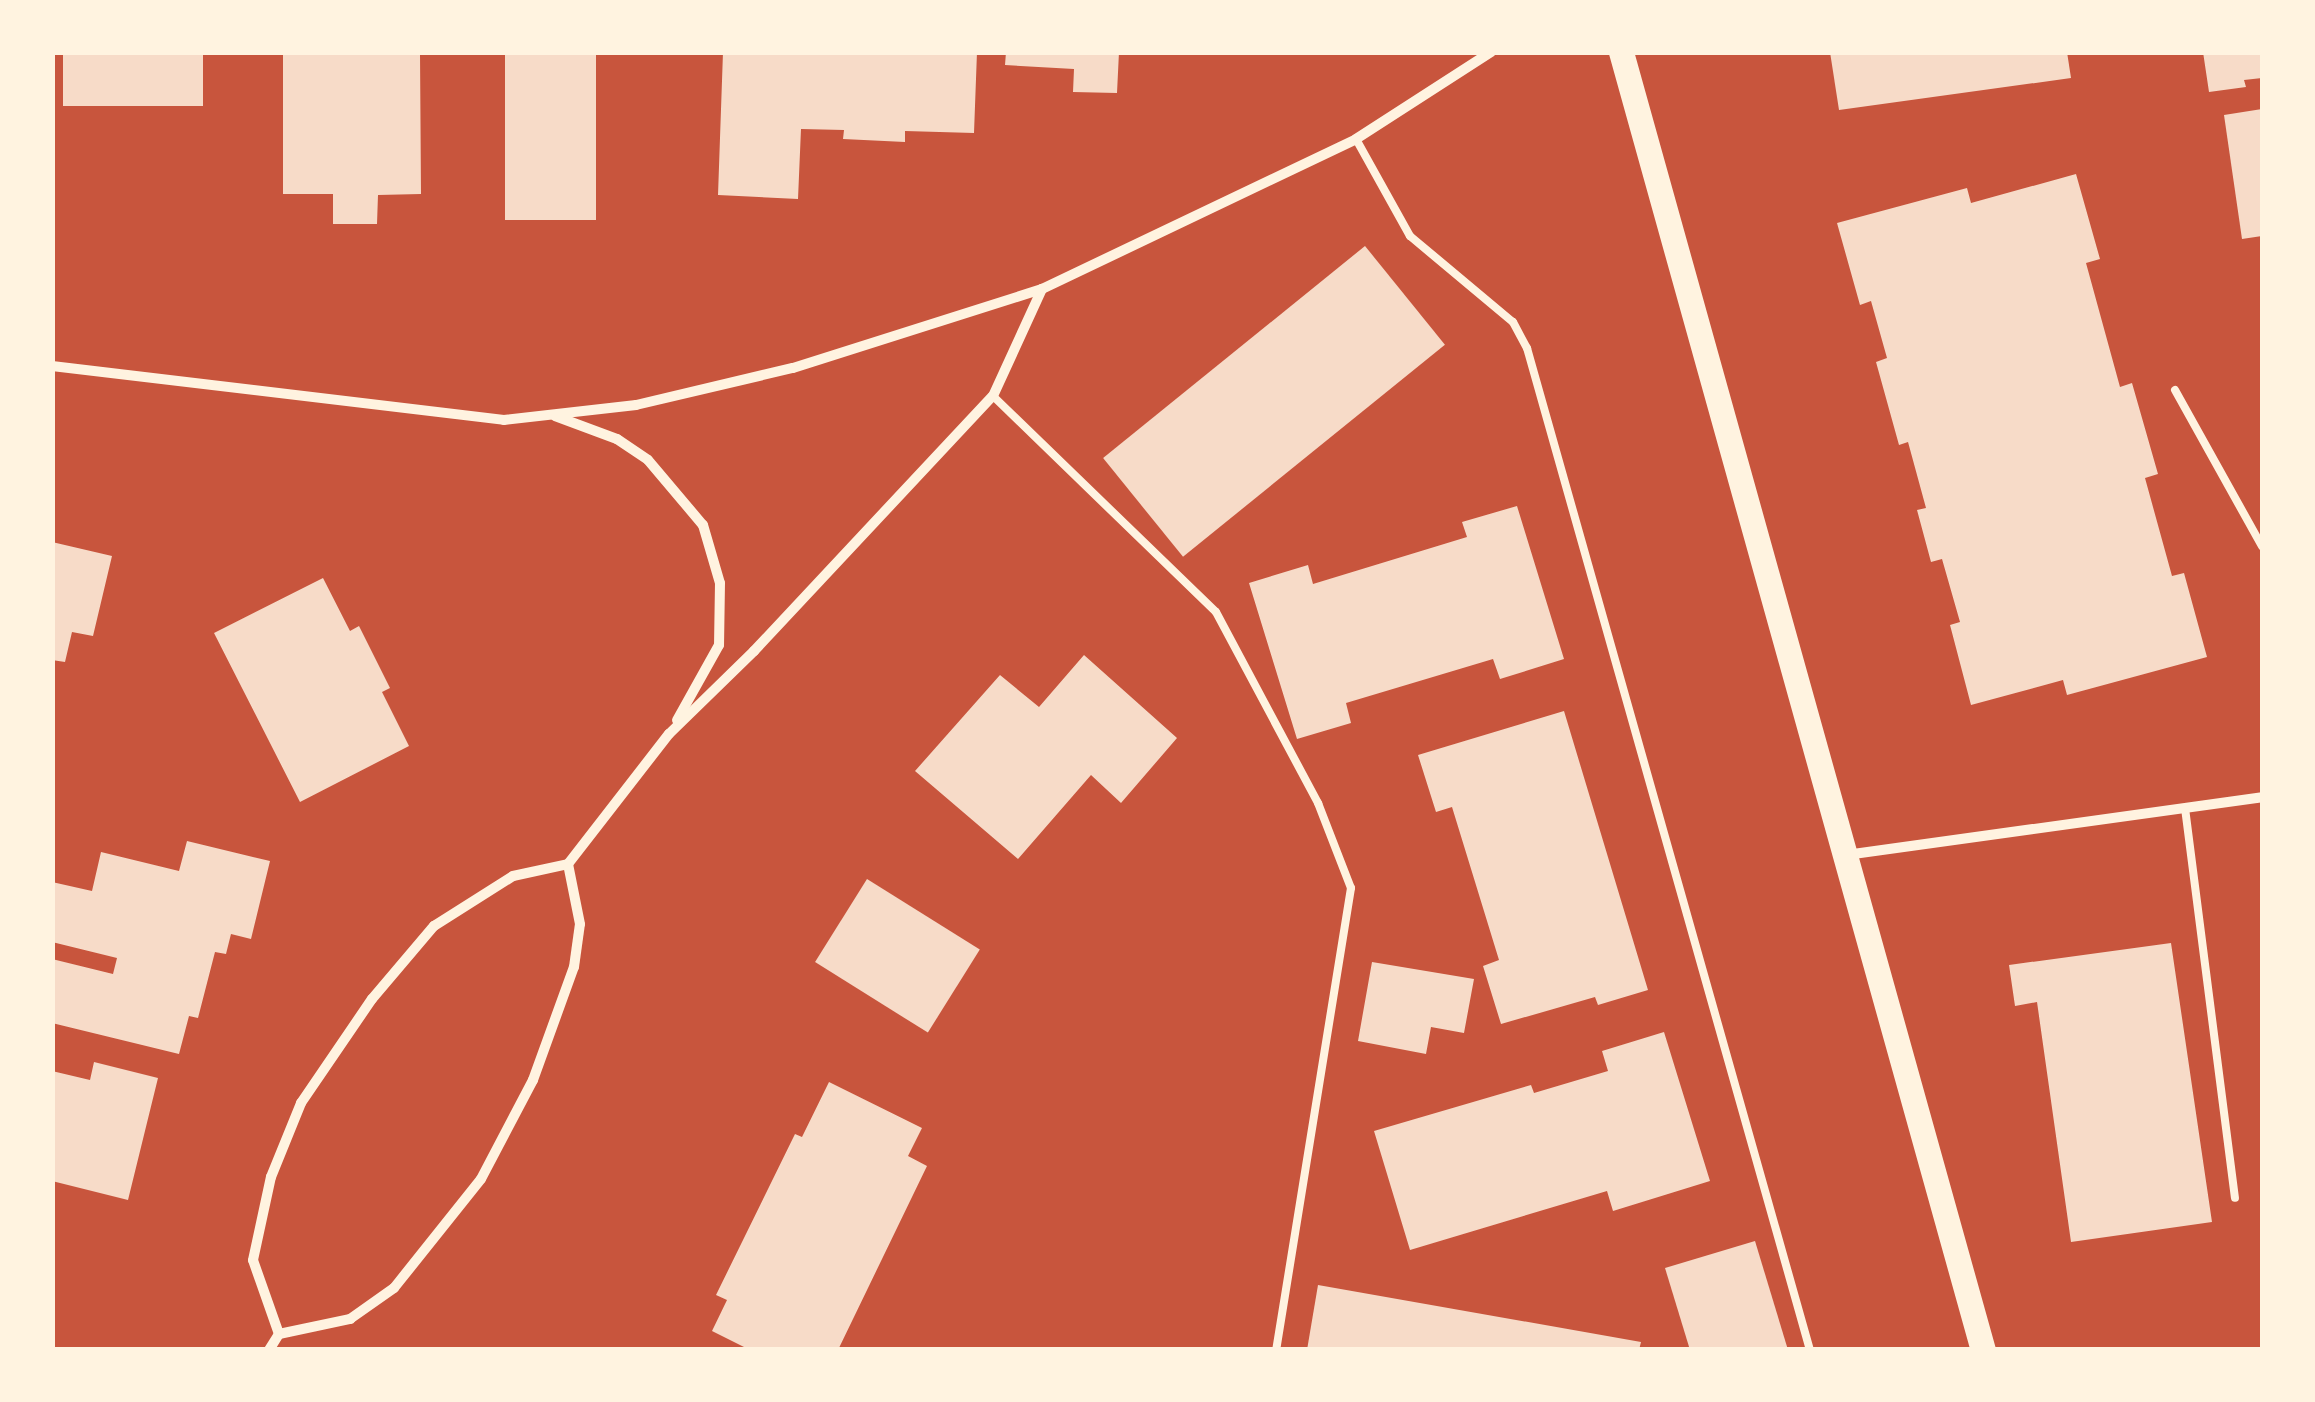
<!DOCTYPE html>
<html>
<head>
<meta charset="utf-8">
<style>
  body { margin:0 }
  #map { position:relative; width:2315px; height:1402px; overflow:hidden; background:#c8553d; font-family:Overpass,sans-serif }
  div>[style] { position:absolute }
  .building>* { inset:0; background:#f7dbc8; transform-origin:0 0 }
  .service>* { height:8px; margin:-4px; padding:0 4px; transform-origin:4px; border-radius:4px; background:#fff3e0 }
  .minor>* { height:10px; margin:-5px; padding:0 5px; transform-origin:5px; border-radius:5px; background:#fff3e0 }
  .primary>* { height:25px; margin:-12.5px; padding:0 12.5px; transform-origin:12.5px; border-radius:12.5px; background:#fff3e0 }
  span { translate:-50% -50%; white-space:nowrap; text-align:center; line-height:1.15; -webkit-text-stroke:8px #fff3e0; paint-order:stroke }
  .frame { position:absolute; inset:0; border:55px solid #fff3e0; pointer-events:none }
</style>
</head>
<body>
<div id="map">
  <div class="building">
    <div style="left:63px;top:52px;width:140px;height:54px"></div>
    <div style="clip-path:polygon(283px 52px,420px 52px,421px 194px,378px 195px,377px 224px,333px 224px,333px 194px,283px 194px)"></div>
    <div style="left:505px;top:52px;width:91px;height:168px"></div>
    <div style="clip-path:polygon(723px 52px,977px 52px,974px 133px,905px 131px,905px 142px,843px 139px,844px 130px,801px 129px,798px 199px,718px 195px)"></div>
    <div style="clip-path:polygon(1006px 52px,1119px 52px,1117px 93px,1073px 92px,1074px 69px,1005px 65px)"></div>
    <div style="clip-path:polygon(1830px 52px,2067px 52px,2071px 78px,1839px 110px)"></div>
    <div style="clip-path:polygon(2203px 52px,2262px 52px,2262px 78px,2244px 80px,2246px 87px,2209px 92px)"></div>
    <div style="clip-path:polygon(2262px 109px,2262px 236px,2242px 239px,2224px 115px)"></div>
    <div style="clip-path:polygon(2076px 174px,2100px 259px,2086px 263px,2120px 387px,2132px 383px,2158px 474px,2145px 478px,2172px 576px,2184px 573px,2207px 657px,2067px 695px,2063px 680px,1971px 705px,1950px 625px,1960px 622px,1942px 559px,1931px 562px,1917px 510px,1926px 508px,1908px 442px,1899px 445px,1876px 362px,1887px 358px,1871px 301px,1860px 305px,1837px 223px,1967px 188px,1971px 203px)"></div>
    <div style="left:1365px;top:246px;width:127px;height:337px;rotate:51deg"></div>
    <div style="clip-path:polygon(1517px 506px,1564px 659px,1500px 679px,1493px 659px,1346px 703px,1351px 723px,1297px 739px,1249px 583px,1308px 565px,1313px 584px,1467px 537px,1462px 522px)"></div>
    <div style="clip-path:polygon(52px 542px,112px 556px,93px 636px,72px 632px,65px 662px,52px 660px)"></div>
    <div style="clip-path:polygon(323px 578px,350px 631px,359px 626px,390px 688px,382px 692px,409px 746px,300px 802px,214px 633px)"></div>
    <div style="clip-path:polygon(1084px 655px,1177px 738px,1121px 803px,1091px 775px,1018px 859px,915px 771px,1000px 675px,1039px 707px)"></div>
    <div style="clip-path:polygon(1564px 711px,1648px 990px,1598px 1005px,1595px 997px,1501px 1024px,1483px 966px,1499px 960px,1452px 807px,1436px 812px,1418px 755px)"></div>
    <div style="clip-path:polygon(187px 841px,270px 861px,251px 939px,231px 934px,226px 954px,215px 952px,198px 1018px,189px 1016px,179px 1054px,52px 1023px,52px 959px,113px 974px,117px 958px,52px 942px,52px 882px,92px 891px,101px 852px,179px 871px)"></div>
    <div style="left:867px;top:879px;width:133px;height:98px;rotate:32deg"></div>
    <div style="clip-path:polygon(2171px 943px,2212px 1222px,2071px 1242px,2037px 1002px,2015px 1006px,2009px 965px)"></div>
    <div style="clip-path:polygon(1372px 962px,1474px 979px,1464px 1033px,1431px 1027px,1426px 1054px,1358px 1041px)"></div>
    <div style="clip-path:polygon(1664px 1032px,1710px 1181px,1613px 1211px,1607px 1191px,1410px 1250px,1374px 1131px,1531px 1085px,1534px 1093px,1608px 1071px,1602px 1051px)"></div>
    <div style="clip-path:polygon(94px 1062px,158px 1078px,128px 1200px,52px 1181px,52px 1071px,90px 1080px)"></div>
    <div style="clip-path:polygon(829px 1082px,922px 1128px,908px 1156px,927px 1166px,838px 1350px,750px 1350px,712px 1331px,727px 1300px,716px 1295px,795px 1134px,802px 1137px)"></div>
    <div style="clip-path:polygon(1755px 1241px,1788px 1350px,1690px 1350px,1665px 1268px)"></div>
    <div style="clip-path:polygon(1318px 1285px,1641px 1342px,1639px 1350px,1307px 1350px)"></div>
  </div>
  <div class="service">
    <div style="left:1356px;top:139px;width:111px;rotate:60.9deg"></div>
    <div style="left:1410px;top:236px;width:134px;rotate:39.9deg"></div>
    <div style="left:1513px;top:322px;width:30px;rotate:62deg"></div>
    <div style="left:1527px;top:348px;width:1041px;rotate:74.23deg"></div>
    <div style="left:2175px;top:390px;width:179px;rotate:60.9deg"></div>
    <div style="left:993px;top:396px;width:310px;rotate:44.1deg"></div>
    <div style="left:1216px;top:612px;width:217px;rotate:61.9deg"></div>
    <div style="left:1318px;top:803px;width:91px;rotate:68.8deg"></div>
    <div style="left:1351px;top:888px;width:468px;rotate:99.2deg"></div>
    <div style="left:2185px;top:808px;width:393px;rotate:82.7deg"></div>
  </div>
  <div class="minor">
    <div style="left:52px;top:366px;width:455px;rotate:6.8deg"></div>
    <div style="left:504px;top:420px;width:133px;rotate:-6.5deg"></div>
    <div style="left:636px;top:405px;width:161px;rotate:-13.3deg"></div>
    <div style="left:793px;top:368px;width:261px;rotate:-17.6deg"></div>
    <div style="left:1042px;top:289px;width:348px;rotate:-25.5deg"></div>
    <div style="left:1356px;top:139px;width:161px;rotate:-32.8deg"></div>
    <div style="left:555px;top:416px;width:66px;rotate:20.4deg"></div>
    <div style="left:617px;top:439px;width:37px;rotate:34deg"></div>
    <div style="left:648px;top:460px;width:85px;rotate:49.8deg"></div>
    <div style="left:703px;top:525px;width:60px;rotate:73.7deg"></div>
    <div style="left:720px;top:583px;width:62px;rotate:90.9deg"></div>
    <div style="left:719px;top:645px;width:86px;rotate:119.2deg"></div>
    <div style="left:1846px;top:855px;width:420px;rotate:-7.9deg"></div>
    <div style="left:279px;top:1334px;width:78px;rotate:-109.4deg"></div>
    <div style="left:253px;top:1260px;width:85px;rotate:-77.8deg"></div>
    <div style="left:271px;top:1177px;width:80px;rotate:-67.9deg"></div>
    <div style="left:301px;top:1103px;width:126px;rotate:-55.7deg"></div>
    <div style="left:372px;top:999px;width:96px;rotate:-49.7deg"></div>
    <div style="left:434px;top:926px;width:93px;rotate:-32.3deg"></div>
    <div style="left:513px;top:876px;width:56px;rotate:-12.3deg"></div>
    <div style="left:568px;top:864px;width:165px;rotate:-52.2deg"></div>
    <div style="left:669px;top:734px;width:119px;rotate:-44.3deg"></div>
    <div style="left:754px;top:651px;width:349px;rotate:-46.9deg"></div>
    <div style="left:993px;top:396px;width:118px;rotate:-65.4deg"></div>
    <div style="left:269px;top:1350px;width:19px;rotate:-58deg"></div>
    <div style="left:279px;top:1334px;width:73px;rotate:-11.9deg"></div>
    <div style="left:350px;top:1319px;width:54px;rotate:-35.2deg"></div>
    <div style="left:394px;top:1288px;width:139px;rotate:-51.4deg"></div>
    <div style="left:481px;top:1179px;width:112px;rotate:-62.3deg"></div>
    <div style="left:533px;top:1080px;width:120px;rotate:-70.1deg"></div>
    <div style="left:574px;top:967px;width:43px;rotate:-82.1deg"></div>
    <div style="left:580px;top:924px;width:61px;rotate:-101.3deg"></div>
  </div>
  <div class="primary">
    <div style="left:1621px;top:52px;width:1348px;rotate:74.42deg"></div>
  </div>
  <div class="frame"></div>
</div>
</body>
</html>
